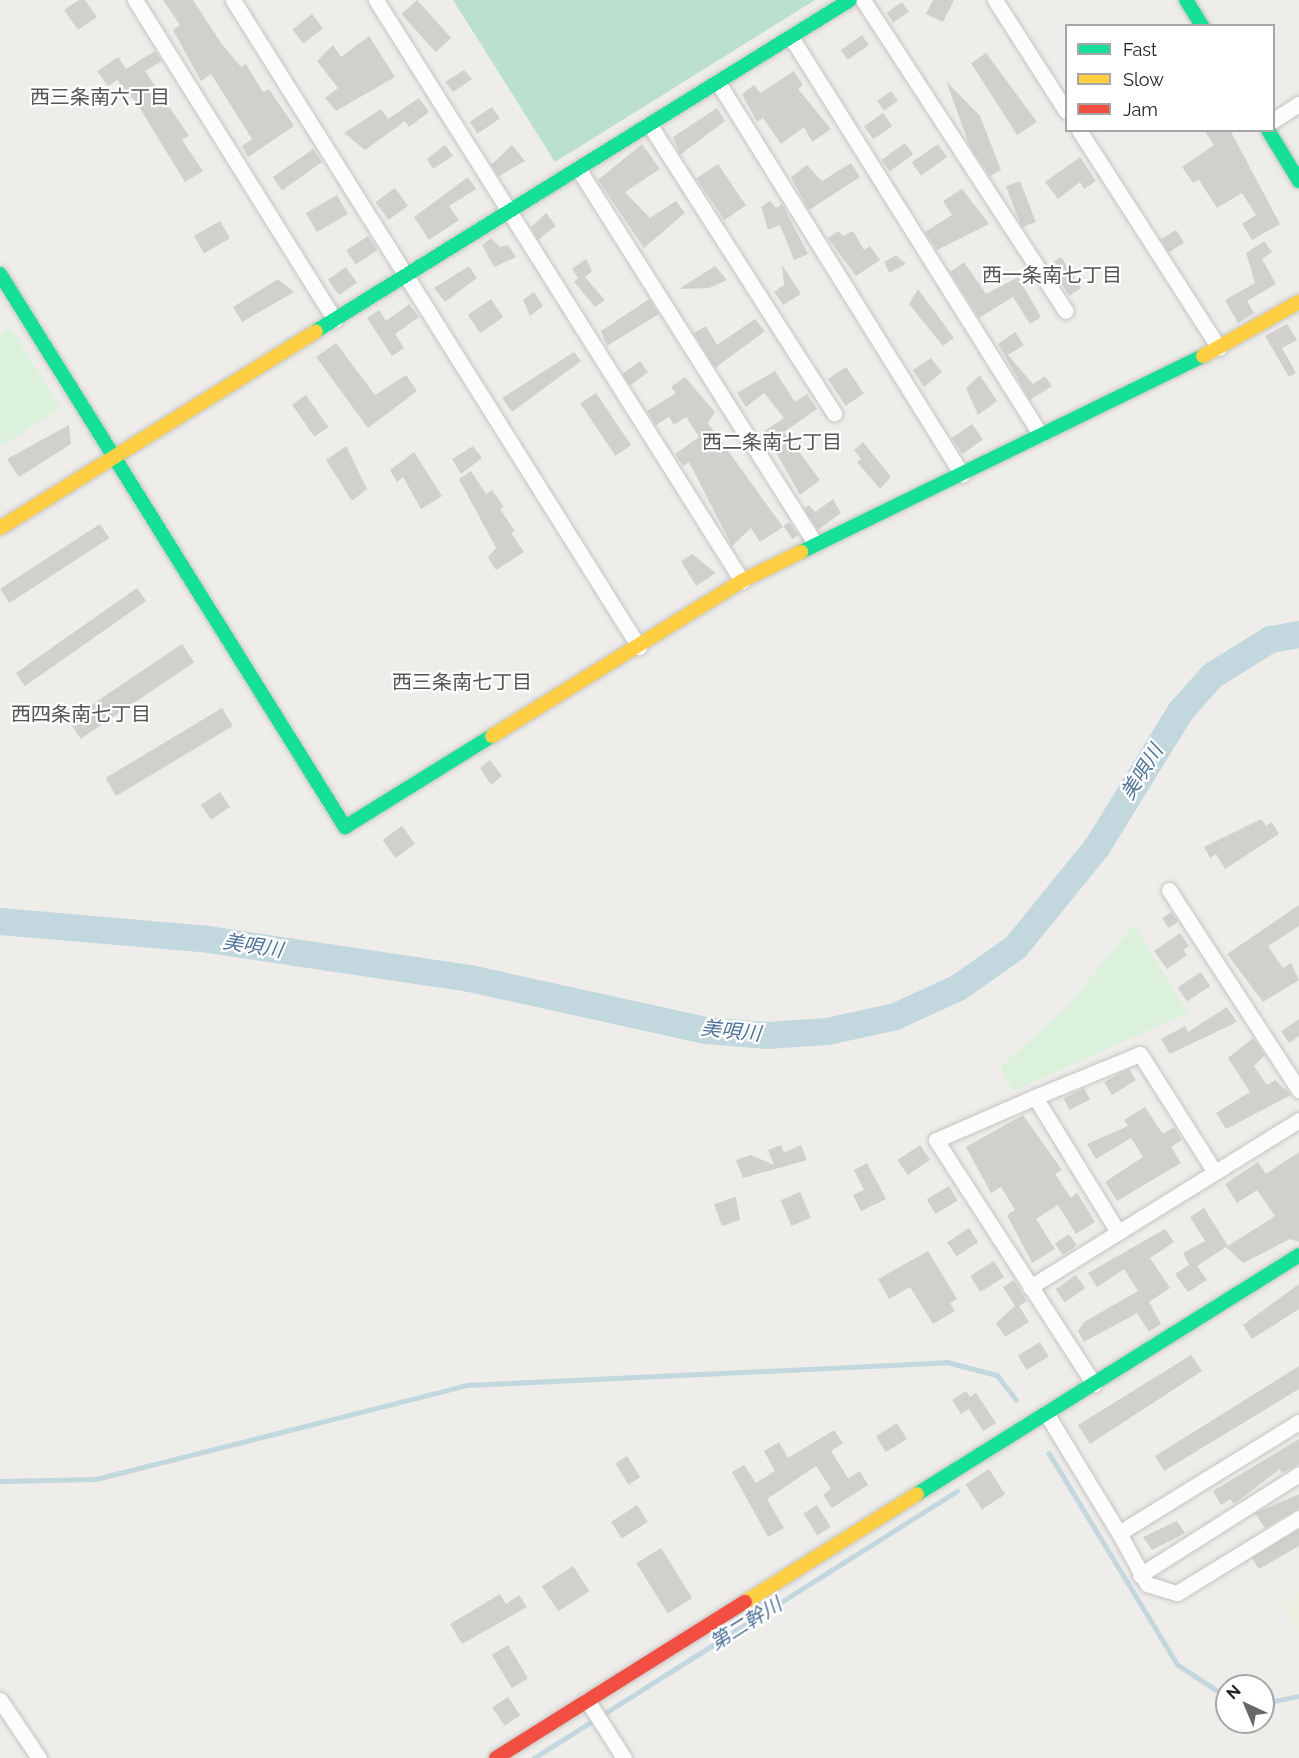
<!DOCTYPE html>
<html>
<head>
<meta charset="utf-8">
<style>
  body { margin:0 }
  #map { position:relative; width:1299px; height:1758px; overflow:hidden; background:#efedea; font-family:Raleway,"Noto Sans JP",sans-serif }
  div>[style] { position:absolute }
  .farmland>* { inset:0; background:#edede0 }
  .park>* { inset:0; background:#dcf1db }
  .pitch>* { inset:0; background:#bbe0d0 }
  .stream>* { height:4.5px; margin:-2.25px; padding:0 2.25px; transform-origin:2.25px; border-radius:2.25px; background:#c2d8de }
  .river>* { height:27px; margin:-13.5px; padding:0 13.5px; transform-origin:13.5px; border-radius:13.5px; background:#c2d8de }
  .building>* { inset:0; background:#d2d0cd; transform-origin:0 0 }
  .roads { filter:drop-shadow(0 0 2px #c5c4c2) drop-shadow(0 0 2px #c5c4c2) }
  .street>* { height:15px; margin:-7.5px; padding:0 7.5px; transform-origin:7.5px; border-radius:7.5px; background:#fdfcfc }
  .fast>* { height:14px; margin:-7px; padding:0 7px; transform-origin:7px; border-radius:7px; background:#16e098 }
  .slow>* { height:14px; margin:-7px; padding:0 7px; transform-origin:7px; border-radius:7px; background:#ffcf43 }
  .jam>* { height:14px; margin:-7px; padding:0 7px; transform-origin:7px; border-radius:7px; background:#f24e42 }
  span { translate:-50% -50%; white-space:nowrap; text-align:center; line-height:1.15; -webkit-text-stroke:4.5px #fff; paint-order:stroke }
  .neighbourhood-label { font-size:20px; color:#545454 }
  .water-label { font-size:20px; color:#507499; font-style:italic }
  .legend { position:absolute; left:1065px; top:24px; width:210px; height:108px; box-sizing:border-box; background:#fff; border:2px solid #a6a6a6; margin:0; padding:8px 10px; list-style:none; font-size:18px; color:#212121 }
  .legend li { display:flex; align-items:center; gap:12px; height:30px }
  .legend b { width:30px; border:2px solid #a6a6a6 }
  .north { position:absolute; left:1215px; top:1674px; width:60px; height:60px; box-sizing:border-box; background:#fff; border:2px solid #a6a6a6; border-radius:50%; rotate:316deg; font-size:16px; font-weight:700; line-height:24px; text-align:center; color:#212121 }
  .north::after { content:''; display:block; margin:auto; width:21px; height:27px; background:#696867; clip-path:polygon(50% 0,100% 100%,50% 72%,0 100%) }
</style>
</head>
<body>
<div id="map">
  <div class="farmland">
    <div style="clip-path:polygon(1299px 1592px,1299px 1632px,1281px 1603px)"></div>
  </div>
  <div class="park">
    <div style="clip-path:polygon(10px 328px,61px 408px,0 447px,0 335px)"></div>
    <div style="clip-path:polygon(1134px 925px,1188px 1013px,1013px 1091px,1000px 1067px,1065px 1009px)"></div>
  </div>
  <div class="pitch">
    <div style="clip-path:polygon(453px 0,815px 0,555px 162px)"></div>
  </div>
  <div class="stream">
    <div style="left:1049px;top:1453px;width:248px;rotate:58.7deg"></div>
    <div style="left:1178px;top:1665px;width:59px;rotate:33.1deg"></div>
    <div style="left:0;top:1481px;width:96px;rotate:-1.2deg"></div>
    <div style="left:96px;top:1479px;width:384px;rotate:-14.2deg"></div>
    <div style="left:468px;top:1385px;width:480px;rotate:-2.7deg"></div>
    <div style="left:947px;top:1362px;width:52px;rotate:14.6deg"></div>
    <div style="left:997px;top:1375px;width:31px;rotate:52deg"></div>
    <div style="left:1263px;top:1703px;width:37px;rotate:-11deg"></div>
    <div style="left:534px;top:1758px;width:500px;rotate:-32.26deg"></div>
  </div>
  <div class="river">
    <div style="left:0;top:921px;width:209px;rotate:4.9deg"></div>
    <div style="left:208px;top:939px;width:264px;rotate:8.5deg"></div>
    <div style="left:469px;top:978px;width:242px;rotate:12.4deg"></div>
    <div style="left:705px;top:1030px;width:62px;rotate:4.6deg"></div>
    <div style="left:767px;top:1035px;width:60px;rotate:-3.8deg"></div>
    <div style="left:827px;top:1031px;width:70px;rotate:-12.4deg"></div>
    <div style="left:895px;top:1016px;width:69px;rotate:-24.7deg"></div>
    <div style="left:958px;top:987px;width:70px;rotate:-35.1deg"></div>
    <div style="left:1015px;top:947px;width:130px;rotate:-50.9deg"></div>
    <div style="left:1097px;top:846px;width:158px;rotate:-58.4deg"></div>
    <div style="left:1180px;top:711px;width:48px;rotate:-48.4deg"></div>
    <div style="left:1212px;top:675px;width:68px;rotate:-31.8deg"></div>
    <div style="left:1270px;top:639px;width:29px;rotate:-10deg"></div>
  </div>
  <div class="building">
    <div style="clip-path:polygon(79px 0,85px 0,97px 17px,78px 30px,64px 10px)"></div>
    <div style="clip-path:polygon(163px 0,193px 0,221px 43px,241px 67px,246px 64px,263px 92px,269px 89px,294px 126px,248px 157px,242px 146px,252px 139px,211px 74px,201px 81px,173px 30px,180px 25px)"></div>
    <div style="left:417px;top:0;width:51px;height:21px;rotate:48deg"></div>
    <div style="clip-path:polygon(933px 0,954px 0,943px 22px,926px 14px)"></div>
    <div style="left:902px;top:2px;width:12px;height:19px;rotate:55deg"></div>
    <div style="left:312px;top:14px;width:18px;height:25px;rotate:52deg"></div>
    <div style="left:862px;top:35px;width:12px;height:26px;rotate:55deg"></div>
    <div style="clip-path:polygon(369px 36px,395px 77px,336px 111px,325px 98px,338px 88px,317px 61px,333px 45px,341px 57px)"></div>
    <div style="clip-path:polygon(155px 51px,162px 61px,145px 71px,189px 136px,182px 140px,203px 171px,185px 182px,136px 102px,117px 80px,108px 86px,97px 71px,118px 57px,126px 69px)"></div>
    <div style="clip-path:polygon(986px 53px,1037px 122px,1017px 135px,971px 63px)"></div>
    <div style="clip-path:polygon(464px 70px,472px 79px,453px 92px,445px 82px)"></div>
    <div style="clip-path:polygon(794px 71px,803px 85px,798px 89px,831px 129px,812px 142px,804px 127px,781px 144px,763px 118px,757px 122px,742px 94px,754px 85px,760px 93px)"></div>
    <div style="clip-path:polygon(946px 81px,980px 116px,1001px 170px,990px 176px,970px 147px)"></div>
    <div style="left:891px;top:91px;width:12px;height:17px;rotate:55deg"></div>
    <div style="clip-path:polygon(419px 98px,429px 112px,409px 127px,405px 121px,365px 150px,344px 133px,381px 109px,388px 119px)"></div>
    <div style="left:492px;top:107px;width:14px;height:27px;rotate:56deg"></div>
    <div style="clip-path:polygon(717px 108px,725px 121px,680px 155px,673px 137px)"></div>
    <div style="left:883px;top:113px;width:16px;height:23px;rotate:55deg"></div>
    <div style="clip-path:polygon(1204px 130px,1230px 130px,1280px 224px,1252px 240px,1242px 224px,1256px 215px,1242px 193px,1217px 208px,1199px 180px,1193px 183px,1182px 167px,1214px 145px)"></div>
    <div style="left:905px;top:143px;width:14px;height:29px;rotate:54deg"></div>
    <div style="clip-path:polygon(642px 144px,660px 169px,625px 192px,650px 218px,676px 201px,685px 213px,644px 248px,598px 180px)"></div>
    <div style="left:938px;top:144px;width:16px;height:32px;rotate:55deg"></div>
    <div style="clip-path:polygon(445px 145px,453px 156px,433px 169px,427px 159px)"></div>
    <div style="clip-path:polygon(512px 145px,525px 161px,499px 176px,491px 165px)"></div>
    <div style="left:313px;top:149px;width:16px;height:49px;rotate:55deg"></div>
    <div style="clip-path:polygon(1080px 157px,1096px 181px,1084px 189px,1080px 182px,1058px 199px,1045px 182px)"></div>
    <div style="clip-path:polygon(851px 163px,860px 177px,809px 210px,791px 177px,807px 165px,822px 181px)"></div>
    <div style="left:718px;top:164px;width:50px;height:26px;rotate:56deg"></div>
    <div style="clip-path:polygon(468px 177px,476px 189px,449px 206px,459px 220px,429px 240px,414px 217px)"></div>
    <div style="left:1020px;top:181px;width:44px;height:15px;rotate:69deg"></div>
    <div style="left:395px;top:188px;width:22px;height:24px;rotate:54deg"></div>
    <div style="clip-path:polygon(962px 189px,989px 224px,937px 250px,925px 232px,952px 215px,943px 201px)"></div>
    <div style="left:337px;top:195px;width:22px;height:36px;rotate:60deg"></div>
    <div style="clip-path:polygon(770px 201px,776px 208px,782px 204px,808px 254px,794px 260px,780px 225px,768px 230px,761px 207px)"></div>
    <div style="clip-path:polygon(546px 213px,556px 226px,538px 240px,531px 227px)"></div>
    <div style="left:220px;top:221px;width:20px;height:30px;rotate:60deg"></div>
    <div style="left:1176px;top:230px;width:15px;height:18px;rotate:58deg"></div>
    <div style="clip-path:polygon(839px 231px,843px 236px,853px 231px,864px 250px,870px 246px,880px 260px,856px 276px,828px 238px)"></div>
    <div style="left:368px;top:236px;width:17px;height:26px;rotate:57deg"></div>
    <div style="clip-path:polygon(491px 238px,500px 247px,508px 245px,516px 257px,494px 267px,482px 245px)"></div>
    <div style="clip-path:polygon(1264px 241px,1272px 252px,1262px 259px,1276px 284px,1247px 301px,1254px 313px,1238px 323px,1225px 300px,1255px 283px,1246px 253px)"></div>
    <div style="clip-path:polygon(896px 255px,906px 264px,889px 273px,884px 262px)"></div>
    <div style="left:1061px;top:257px;width:37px;height:14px;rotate:57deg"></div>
    <div style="clip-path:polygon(586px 259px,592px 271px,585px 277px,605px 300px,595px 307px,574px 282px,578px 278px,572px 269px)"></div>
    <div style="clip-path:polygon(964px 262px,986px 294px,1018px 277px,1041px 317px,1030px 324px,1013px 297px,979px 318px,950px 272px)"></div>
    <div style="clip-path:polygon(782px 265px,801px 294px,783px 305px,774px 292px,784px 285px)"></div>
    <div style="clip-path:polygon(469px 266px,477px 278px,445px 302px,434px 288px)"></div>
    <div style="clip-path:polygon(715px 266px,727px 280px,709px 288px,679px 289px)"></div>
    <div style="left:346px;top:267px;width:19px;height:22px;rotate:55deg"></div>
    <div style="clip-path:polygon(278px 279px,294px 292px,242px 322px,233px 307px)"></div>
    <div style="clip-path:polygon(918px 289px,954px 338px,943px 346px,909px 304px)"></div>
    <div style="clip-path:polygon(534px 292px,543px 306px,530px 316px,523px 300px)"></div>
    <div style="left:491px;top:299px;width:22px;height:28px;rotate:56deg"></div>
    <div style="clip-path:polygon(649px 299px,659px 314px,607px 346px,601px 331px)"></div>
    <div style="clip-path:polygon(409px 304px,419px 317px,395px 334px,404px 348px,392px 356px,367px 318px,379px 310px,386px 321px)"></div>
    <div style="clip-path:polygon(755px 319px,765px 331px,715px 368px,694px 333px,706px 326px,717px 345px)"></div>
    <div style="clip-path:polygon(1287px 324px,1297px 340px,1282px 348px,1296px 373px,1289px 377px,1265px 336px)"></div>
    <div style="clip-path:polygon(1015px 332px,1024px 345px,1008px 355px,1033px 384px,1045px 376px,1052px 386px,1030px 400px,998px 344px)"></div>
    <div style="clip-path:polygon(336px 343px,375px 395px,406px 375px,417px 391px,368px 428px,316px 357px)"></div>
    <div style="clip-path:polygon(574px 352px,581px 361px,512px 412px,502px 398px)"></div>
    <div style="clip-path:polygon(931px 358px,942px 372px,924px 387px,913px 370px)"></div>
    <div style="left:640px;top:361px;width:14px;height:22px;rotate:54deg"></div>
    <div style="left:846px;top:367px;width:32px;height:22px;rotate:56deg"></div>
    <div style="clip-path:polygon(775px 371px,795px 402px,807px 394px,817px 409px,784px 432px,820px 480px,800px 495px,764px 431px,784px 418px,764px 393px,746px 407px,737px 393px)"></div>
    <div style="clip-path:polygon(980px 375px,997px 401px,978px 415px,966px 388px)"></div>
    <div style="clip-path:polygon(685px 377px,715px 412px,708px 423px,783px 527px,760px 542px,751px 528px,732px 546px,689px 462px,683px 466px,675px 454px,699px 437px,686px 417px,674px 425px,669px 417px,656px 425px,647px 411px,676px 393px,671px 387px)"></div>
    <div style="left:596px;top:393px;width:63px;height:19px;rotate:56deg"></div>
    <div style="left:306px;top:395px;width:39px;height:17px;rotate:55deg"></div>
    <div style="left:972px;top:424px;width:19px;height:25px;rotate:55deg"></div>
    <div style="clip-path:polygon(69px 425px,71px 444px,19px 477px,7px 459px)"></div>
    <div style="clip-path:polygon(863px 442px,891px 477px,880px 489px,857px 462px,861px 459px,854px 450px)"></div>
    <div style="clip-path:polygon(346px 446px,367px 489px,352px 501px,326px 460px)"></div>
    <div style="clip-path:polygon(473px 446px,482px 458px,461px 474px,452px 459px)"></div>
    <div style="clip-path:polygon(414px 452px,442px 496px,421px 509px,403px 477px,397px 482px,390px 470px)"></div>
    <div style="clip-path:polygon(471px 471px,486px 494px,492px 490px,504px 507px,500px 509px,515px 531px,511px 533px,524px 552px,496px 570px,488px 557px,496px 548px,459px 479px)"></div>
    <div style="clip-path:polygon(833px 499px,841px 513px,818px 530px,804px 509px,809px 505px,815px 512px)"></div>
    <div style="left:789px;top:522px;width:16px;height:7px;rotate:55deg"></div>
    <div style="left:100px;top:524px;width:17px;height:119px;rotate:57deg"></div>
    <div style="clip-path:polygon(692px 554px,716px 573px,696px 586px,681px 561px)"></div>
    <div style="left:137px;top:588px;width:16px;height:148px;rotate:55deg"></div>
    <div style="left:182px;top:644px;width:22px;height:137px;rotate:56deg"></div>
    <div style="left:222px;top:708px;width:21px;height:136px;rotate:59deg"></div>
    <div style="clip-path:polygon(490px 760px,502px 776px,491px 785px,480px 768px)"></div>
    <div style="left:220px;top:792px;width:18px;height:23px;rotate:56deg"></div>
    <div style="clip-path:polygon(1261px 819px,1266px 826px,1272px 822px,1279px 834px,1225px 869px,1216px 854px,1210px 858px,1204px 847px)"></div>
    <div style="left:402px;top:826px;width:22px;height:24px;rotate:54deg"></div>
    <div style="clip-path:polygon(1299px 905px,1299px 926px,1268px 946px,1283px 968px,1291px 963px,1299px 980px,1263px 1002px,1227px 954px)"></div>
    <div style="left:1171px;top:912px;width:12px;height:11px;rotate:55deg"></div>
    <div style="clip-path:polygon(1180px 933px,1189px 946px,1183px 950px,1187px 955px,1167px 969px,1154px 951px)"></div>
    <div style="left:1201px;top:972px;width:17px;height:28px;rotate:57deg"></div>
    <div style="clip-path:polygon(1227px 1007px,1237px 1022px,1170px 1054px,1161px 1039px,1185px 1026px,1188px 1032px)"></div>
    <div style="clip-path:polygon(1299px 1019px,1299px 1036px,1289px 1043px,1281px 1031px)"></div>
    <div style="clip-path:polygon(1253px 1038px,1265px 1055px,1254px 1066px,1267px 1085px,1275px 1080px,1291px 1095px,1226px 1129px,1216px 1113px,1250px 1092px,1228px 1058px)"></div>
    <div style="clip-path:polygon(1129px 1069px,1136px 1080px,1112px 1095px,1104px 1082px)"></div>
    <div style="left:1084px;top:1088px;width:13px;height:23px;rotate:63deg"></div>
    <div style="clip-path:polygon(1145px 1107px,1163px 1134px,1174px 1127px,1182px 1140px,1171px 1147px,1181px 1163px,1117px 1201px,1105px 1182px,1143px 1157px,1131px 1138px,1096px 1159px,1087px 1144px,1128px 1126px,1124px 1120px)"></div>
    <div style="clip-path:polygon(1023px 1115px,1062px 1170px,1055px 1174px,1071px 1198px,1077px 1193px,1095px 1222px,1076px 1234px,1058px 1205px,1036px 1219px,1055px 1249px,1032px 1263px,1007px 1215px,1015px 1210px,1001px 1187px,991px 1193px,966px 1147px)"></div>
    <div style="clip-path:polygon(781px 1145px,784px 1153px,801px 1145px,807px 1160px,743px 1178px,736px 1160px,751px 1155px,774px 1165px,768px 1150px)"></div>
    <div style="left:920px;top:1145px;width:18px;height:27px;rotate:56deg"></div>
    <div style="clip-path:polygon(1299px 1152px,1299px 1242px,1290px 1239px,1243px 1263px,1226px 1247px,1197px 1266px,1207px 1280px,1188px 1292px,1175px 1274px,1189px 1265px,1183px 1253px,1205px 1241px,1190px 1217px,1204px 1208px,1228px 1246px,1275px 1216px,1257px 1190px,1237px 1203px,1225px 1184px,1258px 1162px,1266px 1174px)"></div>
    <div style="clip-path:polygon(867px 1163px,886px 1199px,861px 1211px,853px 1195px,864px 1190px,854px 1170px)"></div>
    <div style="left:949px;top:1186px;width:17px;height:26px;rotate:59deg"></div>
    <div style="left:800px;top:1192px;width:28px;height:21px;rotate:67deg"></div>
    <div style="clip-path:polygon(736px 1197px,740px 1220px,722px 1226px,714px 1204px)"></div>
    <div style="left:969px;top:1228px;width:17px;height:26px;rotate:57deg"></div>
    <div style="clip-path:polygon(1165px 1229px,1174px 1242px,1150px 1258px,1170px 1288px,1149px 1302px,1161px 1324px,1149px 1332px,1137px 1313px,1084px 1342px,1078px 1331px,1084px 1322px,1138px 1291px,1124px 1269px,1097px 1287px,1088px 1273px)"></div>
    <div style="left:1069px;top:1234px;width:14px;height:17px;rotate:56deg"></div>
    <div style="clip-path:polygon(928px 1251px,957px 1299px,950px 1303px,955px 1311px,933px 1324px,910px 1287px,889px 1299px,878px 1279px)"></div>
    <div style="left:994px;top:1261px;width:19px;height:28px;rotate:58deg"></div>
    <div style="left:1076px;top:1275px;width:16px;height:25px;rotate:55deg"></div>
    <div style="clip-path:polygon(1014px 1280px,1027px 1301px,1019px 1306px,1029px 1322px,1005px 1337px,996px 1323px,1015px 1306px,1003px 1287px)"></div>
    <div style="clip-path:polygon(1299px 1284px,1299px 1309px,1252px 1339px,1243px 1325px)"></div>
    <div style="left:1040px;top:1342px;width:17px;height:26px;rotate:59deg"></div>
    <div style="clip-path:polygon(1191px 1355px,1202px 1371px,1090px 1444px,1078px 1425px)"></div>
    <div style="clip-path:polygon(1299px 1366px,1299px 1389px,1164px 1471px,1155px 1456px)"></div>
    <div style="clip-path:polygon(966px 1391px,970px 1397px,976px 1393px,996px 1423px,983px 1431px,969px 1409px,961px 1414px,952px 1400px)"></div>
    <div style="left:897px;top:1423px;width:19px;height:25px;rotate:58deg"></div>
    <div style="clip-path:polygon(834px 1430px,843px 1443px,831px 1451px,848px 1478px,860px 1471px,868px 1485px,832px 1508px,823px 1495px,831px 1489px,816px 1466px,767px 1499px,784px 1528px,768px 1537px,732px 1472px,744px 1465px,756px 1483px,775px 1471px,764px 1451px,779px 1442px,788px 1458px)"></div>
    <div style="clip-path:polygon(1299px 1439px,1299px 1464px,1282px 1473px,1280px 1469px,1234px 1504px,1230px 1499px,1221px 1505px,1213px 1491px)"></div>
    <div style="left:627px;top:1456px;width:25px;height:14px;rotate:58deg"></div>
    <div style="left:989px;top:1469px;width:30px;height:28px;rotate:57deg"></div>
    <div style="clip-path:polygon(1299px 1494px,1299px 1508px,1265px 1528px,1255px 1513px)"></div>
    <div style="left:637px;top:1505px;width:20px;height:31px;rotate:57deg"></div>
    <div style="left:817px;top:1505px;width:26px;height:16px;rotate:58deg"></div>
    <div style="clip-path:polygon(1177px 1521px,1185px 1533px,1152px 1550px,1143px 1537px)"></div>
    <div style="clip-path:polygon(1299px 1529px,1299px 1546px,1259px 1569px,1252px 1558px)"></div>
    <div style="left:661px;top:1548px;width:59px;height:29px;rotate:58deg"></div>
    <div style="left:573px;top:1566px;width:30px;height:37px;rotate:57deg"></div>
    <div style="clip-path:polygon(500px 1594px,506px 1604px,519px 1595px,527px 1607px,462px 1644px,450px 1624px)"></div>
    <div style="left:508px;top:1645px;width:39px;height:19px;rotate:59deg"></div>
    <div style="left:508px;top:1697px;width:22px;height:19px;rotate:56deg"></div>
  </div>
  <div class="roads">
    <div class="street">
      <div style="left:135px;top:0;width:377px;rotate:58deg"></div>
      <div style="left:233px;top:0;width:764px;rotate:57.89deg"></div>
      <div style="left:376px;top:0;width:687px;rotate:57.79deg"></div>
      <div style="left:863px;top:0;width:371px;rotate:56.9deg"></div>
      <div style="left:995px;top:0;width:132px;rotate:57.4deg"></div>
      <div style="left:791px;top:37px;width:469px;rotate:57.9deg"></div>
      <div style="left:719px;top:84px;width:460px;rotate:58.1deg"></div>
      <div style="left:1274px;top:120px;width:30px;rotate:-33deg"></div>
      <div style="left:651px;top:127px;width:340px;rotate:57.4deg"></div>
      <div style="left:1079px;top:130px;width:259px;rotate:57.3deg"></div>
      <div style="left:579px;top:170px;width:442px;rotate:57.7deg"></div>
      <div style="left:1169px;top:890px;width:239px;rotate:57deg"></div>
      <div style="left:1035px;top:1097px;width:108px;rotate:156.5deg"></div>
      <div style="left:936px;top:1140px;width:291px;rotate:57.1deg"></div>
      <div style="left:1118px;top:1232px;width:158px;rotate:-121.6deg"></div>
      <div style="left:1035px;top:1097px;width:113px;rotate:-22.3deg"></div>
      <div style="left:1140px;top:1054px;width:140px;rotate:57.6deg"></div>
      <div style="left:1030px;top:1287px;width:317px;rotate:-31.8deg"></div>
      <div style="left:1046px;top:1413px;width:140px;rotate:58.7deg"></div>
      <div style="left:1119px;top:1533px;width:211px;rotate:-31.7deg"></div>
      <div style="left:1119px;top:1533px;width:58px;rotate:61.2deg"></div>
      <div style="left:1147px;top:1584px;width:31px;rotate:17deg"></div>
      <div style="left:1177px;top:1593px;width:143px;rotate:-31.6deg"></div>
      <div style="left:1140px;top:1575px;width:188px;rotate:-32.4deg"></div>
      <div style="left:0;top:1700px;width:70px;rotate:56.1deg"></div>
      <div style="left:587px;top:1700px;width:69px;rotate:57.5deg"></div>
    </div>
    <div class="fast">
      <div style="left:1186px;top:0;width:31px;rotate:58deg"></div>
      <div style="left:1268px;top:130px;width:60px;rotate:58.7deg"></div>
      <div style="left:0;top:274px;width:652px;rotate:58.04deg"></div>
      <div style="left:345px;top:827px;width:173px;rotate:-31.8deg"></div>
      <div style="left:316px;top:331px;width:628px;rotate:-31.79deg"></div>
      <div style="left:801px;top:552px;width:447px;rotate:-26deg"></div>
      <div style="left:917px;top:1494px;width:451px;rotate:-32deg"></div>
    </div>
    <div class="slow">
      <div style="left:1203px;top:356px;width:110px;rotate:-29.4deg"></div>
      <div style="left:0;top:528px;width:372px;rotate:-31.9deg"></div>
      <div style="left:492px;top:736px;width:294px;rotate:-31.8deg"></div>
      <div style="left:742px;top:581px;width:66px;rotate:-26.2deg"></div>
      <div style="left:745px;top:1602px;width:203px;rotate:-32.1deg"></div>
    </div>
    <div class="jam">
      <div style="left:496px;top:1758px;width:294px;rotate:-32.1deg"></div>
    </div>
  </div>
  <div class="neighbourhood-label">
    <span style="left:100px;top:97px">西三条南六丁目</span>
    <span style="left:1052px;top:275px">西一条南七丁目</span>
    <span style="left:772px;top:442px">西二条南七丁目</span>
    <span style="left:462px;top:682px">西三条南七丁目</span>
    <span style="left:81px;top:714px">西四条南七丁目</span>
  </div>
  <div class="water-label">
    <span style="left:1142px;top:772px;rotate:-58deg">美唄川</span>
    <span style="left:253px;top:946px;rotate:9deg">美唄川</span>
    <span style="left:731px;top:1031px;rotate:6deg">美唄川</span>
    <span style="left:746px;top:1624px;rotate:-32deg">第二幹川</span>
  </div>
  <ul class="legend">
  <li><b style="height:8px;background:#16e098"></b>Fast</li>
  <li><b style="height:8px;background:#ffcf43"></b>Slow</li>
  <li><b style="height:8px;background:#f24e42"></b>Jam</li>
  </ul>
  <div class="north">N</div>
</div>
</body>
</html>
